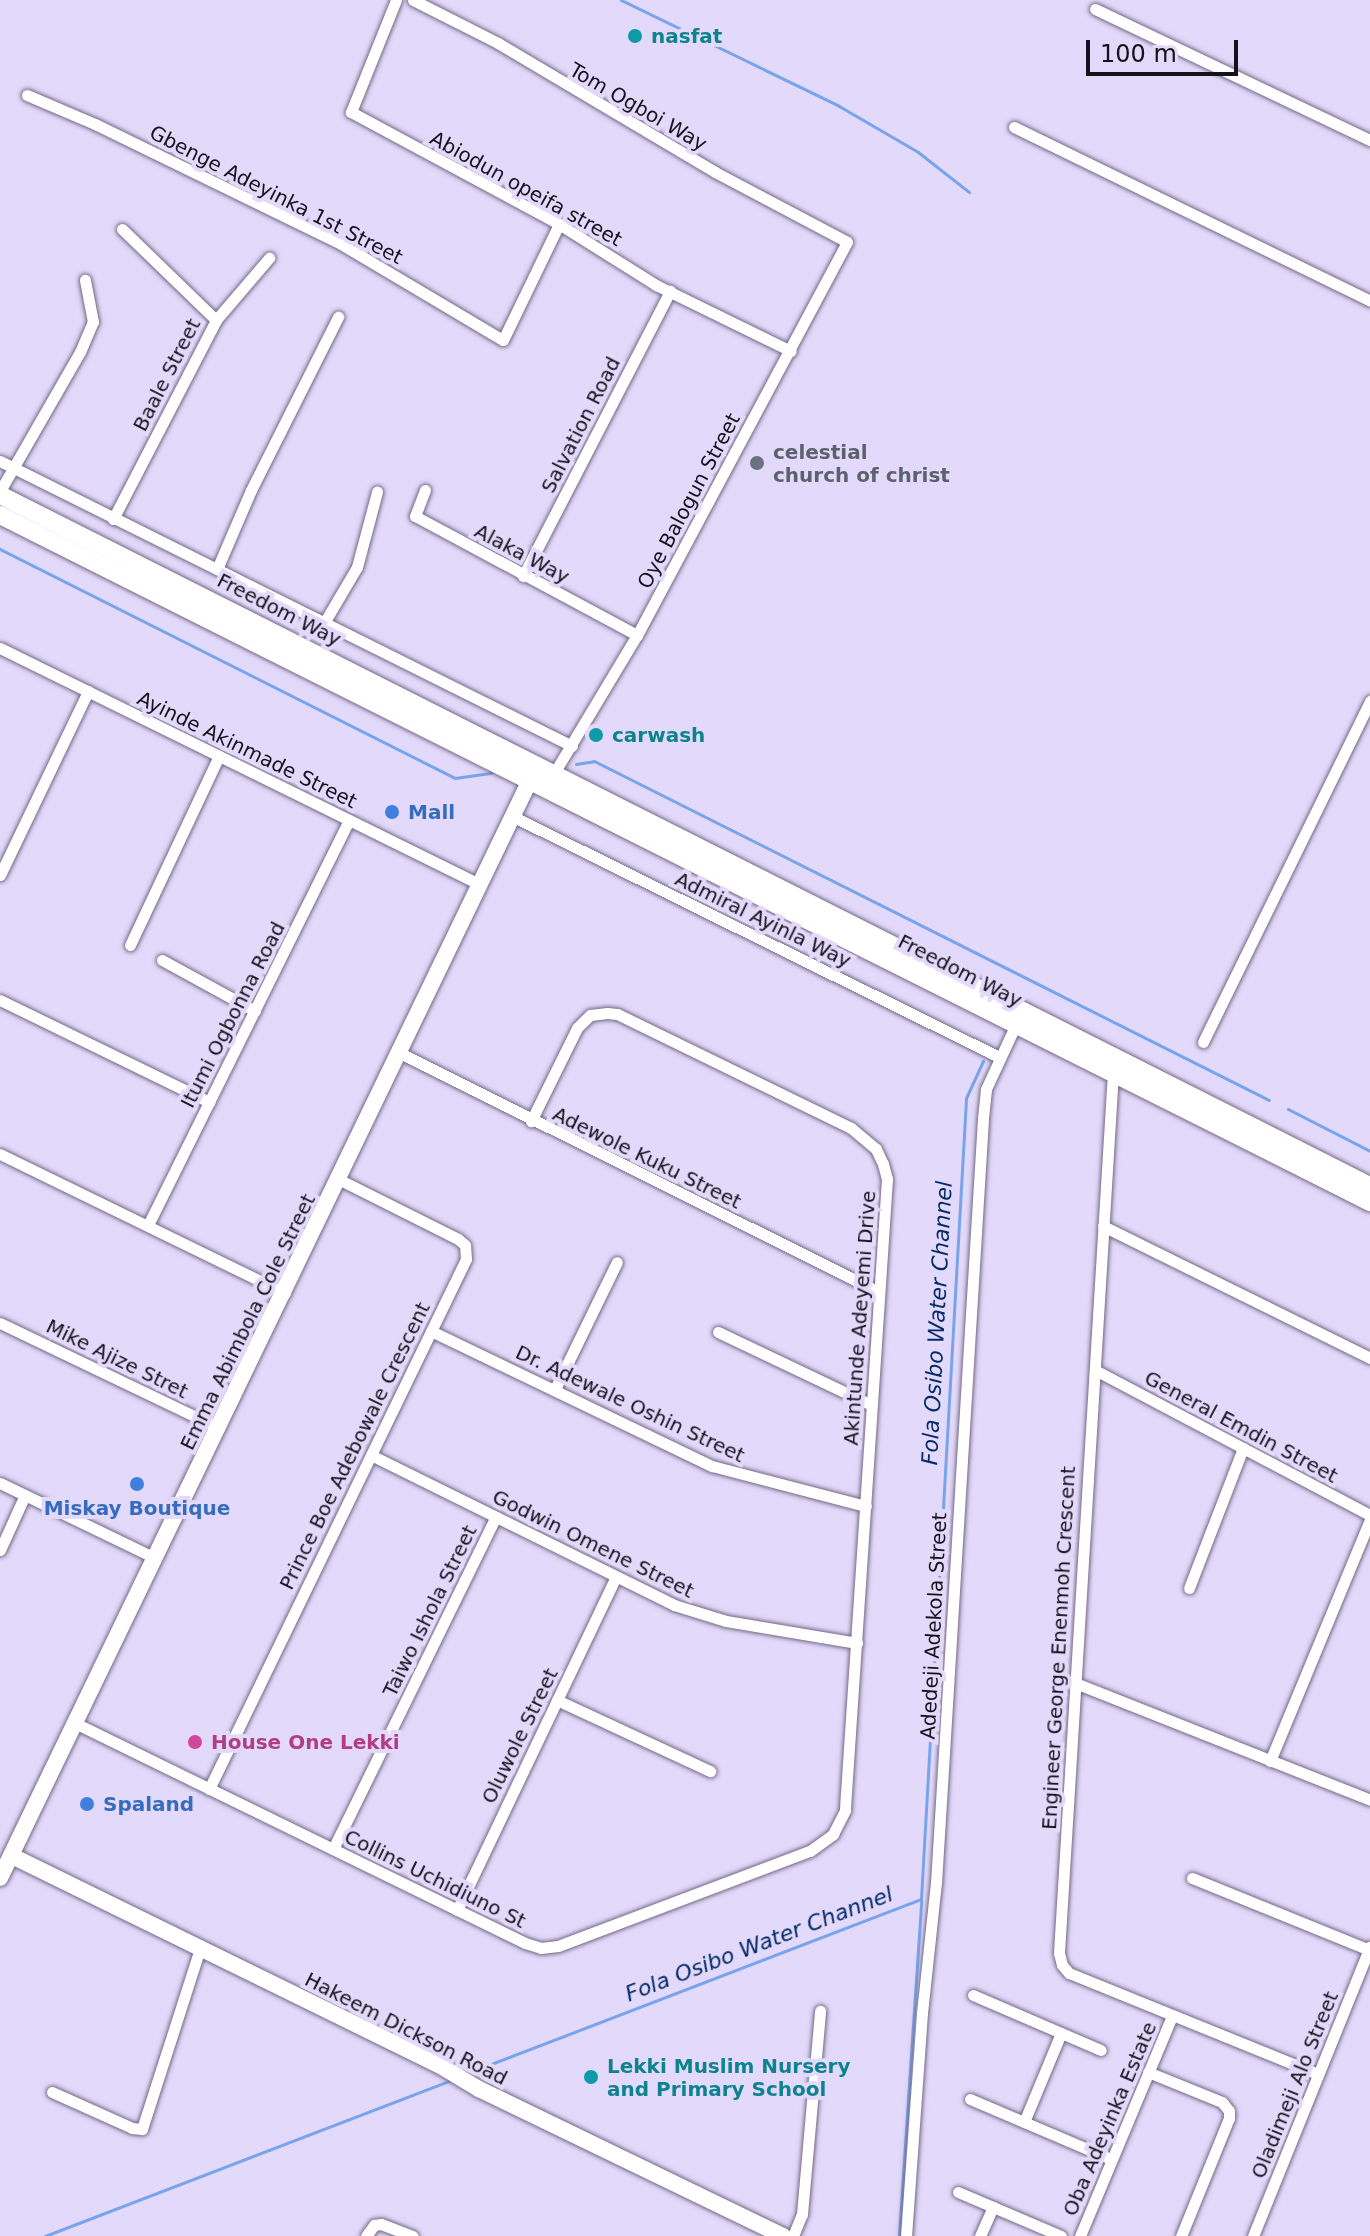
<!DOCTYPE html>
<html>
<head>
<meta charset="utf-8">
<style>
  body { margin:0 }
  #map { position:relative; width:1370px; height:2236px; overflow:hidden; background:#e3d9fa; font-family:"DejaVu Sans",sans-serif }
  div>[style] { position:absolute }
  .stream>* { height:3px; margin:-1.5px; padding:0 1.5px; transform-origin:1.5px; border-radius:1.5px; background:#78a4eb }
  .roads { filter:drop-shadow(0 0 2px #726a86) drop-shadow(0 0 2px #726a86) }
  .street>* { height:11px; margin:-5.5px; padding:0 5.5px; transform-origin:5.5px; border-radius:5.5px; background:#fff }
  .secondary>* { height:16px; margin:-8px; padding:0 8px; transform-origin:8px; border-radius:8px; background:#fff }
  .primary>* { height:18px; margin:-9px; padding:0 9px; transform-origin:9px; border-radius:9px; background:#fff }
  .dots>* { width:22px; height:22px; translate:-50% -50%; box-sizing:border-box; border:4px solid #e3d9fa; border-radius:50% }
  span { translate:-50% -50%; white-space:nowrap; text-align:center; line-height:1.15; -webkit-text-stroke:8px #e3d9fa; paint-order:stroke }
  .culture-label { font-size:20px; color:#0d838f; font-weight:700 }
  .left { translate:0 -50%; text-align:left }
  .street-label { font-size:20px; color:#15121d }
  .worship-label { font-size:20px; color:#5b616d; font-weight:700 }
  .shop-label { font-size:20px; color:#366cbe; font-weight:700 }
  .hotel-label { font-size:20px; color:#b23c85; font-weight:700 }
  .water-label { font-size:22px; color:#042c69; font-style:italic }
  .scale { position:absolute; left:1086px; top:40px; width:152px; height:36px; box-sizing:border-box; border:4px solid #15121d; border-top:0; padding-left:10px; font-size:24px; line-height:28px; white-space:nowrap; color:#15121d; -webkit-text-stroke:6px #e3d9fa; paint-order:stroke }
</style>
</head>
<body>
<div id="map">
  <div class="stream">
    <div style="left:621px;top:0;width:242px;rotate:25.9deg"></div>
    <div style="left:839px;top:106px;width:91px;rotate:30.2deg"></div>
    <div style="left:918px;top:152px;width:65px;rotate:38.1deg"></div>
    <div style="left:0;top:549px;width:509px;rotate:26.72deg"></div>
    <div style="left:455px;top:778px;width:37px;rotate:-8deg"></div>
    <div style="left:576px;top:764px;width:18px;rotate:-9deg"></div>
    <div style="left:594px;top:761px;width:755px;rotate:26.67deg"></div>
    <div style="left:1288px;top:1109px;width:92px;rotate:27.1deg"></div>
    <div style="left:465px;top:2074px;width:488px;rotate:-21deg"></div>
    <div style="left:921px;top:1899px;width:802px;rotate:-86.78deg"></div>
    <div style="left:966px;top:1098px;width:41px;rotate:-65.3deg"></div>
    <div style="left:45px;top:2236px;width:435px;rotate:-21deg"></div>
    <div style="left:899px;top:2236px;width:336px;rotate:-86.2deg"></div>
  </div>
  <div class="roads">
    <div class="street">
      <div style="left:396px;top:0;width:121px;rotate:111.9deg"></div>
      <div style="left:351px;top:112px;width:236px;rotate:28.3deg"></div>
      <div style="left:559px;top:224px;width:115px;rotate:32.2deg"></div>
      <div style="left:656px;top:285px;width:150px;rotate:26.1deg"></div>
      <div style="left:413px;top:0;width:95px;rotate:26.8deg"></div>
      <div style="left:498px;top:43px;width:252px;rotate:30.7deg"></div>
      <div style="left:715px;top:172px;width:149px;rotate:27.9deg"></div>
      <div style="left:847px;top:242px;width:446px;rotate:118.1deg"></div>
      <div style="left:637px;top:635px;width:161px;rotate:121deg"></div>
      <div style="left:1095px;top:9px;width:305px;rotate:25.5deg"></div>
      <div style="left:27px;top:95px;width:74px;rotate:23.1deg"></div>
      <div style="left:95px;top:124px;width:274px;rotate:26deg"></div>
      <div style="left:341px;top:244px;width:188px;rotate:30.7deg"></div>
      <div style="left:503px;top:340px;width:129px;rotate:-64.2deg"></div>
      <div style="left:1014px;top:127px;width:396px;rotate:26deg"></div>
      <div style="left:122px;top:229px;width:131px;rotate:44.1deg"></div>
      <div style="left:0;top:461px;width:639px;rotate:26.48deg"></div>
      <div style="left:425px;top:490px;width:28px;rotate:111deg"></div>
      <div style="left:415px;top:516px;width:252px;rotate:28.2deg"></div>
      <div style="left:0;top:491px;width:160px;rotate:-60.1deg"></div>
      <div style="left:80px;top:352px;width:33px;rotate:-67deg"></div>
      <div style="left:93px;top:322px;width:43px;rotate:-100.8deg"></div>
      <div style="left:113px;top:519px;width:224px;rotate:-62.6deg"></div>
      <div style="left:216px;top:320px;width:82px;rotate:-49.5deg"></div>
      <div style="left:217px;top:569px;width:86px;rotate:-66.7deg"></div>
      <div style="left:251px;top:490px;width:194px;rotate:-63.3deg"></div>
      <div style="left:523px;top:576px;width:321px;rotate:-62.7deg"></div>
      <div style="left:324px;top:623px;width:65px;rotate:-59.5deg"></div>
      <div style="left:357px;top:567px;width:78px;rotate:-75.1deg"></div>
      <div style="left:0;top:648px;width:534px;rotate:26.23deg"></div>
      <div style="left:512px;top:816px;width:543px;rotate:26.33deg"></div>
      <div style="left:0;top:875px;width:204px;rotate:-64.4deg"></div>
      <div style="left:130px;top:945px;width:209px;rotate:-64.8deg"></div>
      <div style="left:162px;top:960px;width:106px;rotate:28.7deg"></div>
      <div style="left:0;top:1000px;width:233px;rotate:26deg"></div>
      <div style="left:1203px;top:1042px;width:380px;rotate:-63.9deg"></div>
      <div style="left:400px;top:1053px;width:535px;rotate:26.52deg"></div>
      <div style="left:1113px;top:1072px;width:883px;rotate:93.51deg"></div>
      <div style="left:1059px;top:1953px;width:12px;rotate:76deg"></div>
      <div style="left:1062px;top:1965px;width:11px;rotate:49deg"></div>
      <div style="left:1069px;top:1973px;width:269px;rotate:22.1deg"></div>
      <div style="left:0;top:1154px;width:317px;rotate:26deg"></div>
      <div style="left:148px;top:1225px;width:452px;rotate:-63.6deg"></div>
      <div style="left:1103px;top:1226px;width:298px;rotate:26.3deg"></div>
      <div style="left:0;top:1323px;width:243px;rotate:25.6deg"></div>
      <div style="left:431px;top:1331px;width:312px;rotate:25.7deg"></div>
      <div style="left:712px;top:1466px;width:159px;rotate:14.6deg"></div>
      <div style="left:718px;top:1332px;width:170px;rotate:25.4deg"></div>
      <div style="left:1095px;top:1370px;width:311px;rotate:27.8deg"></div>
      <div style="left:555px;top:1389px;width:141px;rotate:-64deg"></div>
      <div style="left:371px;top:1455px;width:338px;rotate:26.3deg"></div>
      <div style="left:674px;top:1605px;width:54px;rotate:17.1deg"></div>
      <div style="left:726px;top:1621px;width:133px;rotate:9.5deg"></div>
      <div style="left:0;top:1483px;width:172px;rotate:25.8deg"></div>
      <div style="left:0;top:1550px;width:60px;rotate:-65.6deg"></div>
      <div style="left:1189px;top:1588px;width:150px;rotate:-68.9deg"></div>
      <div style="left:1075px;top:1683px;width:317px;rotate:21.6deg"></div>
      <div style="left:557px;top:1700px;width:169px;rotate:24.9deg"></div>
      <div style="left:75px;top:1723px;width:501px;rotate:26.05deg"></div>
      <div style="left:525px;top:1943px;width:17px;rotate:17deg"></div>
      <div style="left:541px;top:1948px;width:17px;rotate:-7deg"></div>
      <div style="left:558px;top:1946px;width:269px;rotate:-20.7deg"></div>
      <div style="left:810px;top:1851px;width:29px;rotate:-36deg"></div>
      <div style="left:833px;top:1834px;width:27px;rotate:-63deg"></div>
      <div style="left:845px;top:1810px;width:17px;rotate:-87deg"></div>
      <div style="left:846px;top:1793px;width:615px;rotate:-86.18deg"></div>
      <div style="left:887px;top:1179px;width:16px;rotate:-105deg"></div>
      <div style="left:883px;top:1164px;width:17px;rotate:-115deg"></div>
      <div style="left:876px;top:1149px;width:33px;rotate:-140deg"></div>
      <div style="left:851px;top:1128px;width:260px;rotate:-154deg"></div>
      <div style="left:617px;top:1014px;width:10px;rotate:-174deg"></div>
      <div style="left:607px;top:1013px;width:17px;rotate:173deg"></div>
      <div style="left:590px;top:1015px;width:18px;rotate:135deg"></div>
      <div style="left:577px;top:1028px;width:104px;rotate:116.3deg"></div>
      <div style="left:1270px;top:1761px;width:261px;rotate:-67.5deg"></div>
      <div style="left:209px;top:1789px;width:589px;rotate:-64.13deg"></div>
      <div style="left:466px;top:1259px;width:14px;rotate:-94deg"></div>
      <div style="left:465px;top:1245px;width:9px;rotate:-139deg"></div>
      <div style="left:458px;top:1239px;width:132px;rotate:-153.4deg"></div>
      <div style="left:333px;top:1849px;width:370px;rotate:-63.9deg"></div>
      <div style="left:1192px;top:1878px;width:191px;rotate:22.1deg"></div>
      <div style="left:457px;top:1910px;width:369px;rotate:-64.5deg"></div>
      <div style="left:973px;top:1995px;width:139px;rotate:23.3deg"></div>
      <div style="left:1148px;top:2072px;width:80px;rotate:22.1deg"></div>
      <div style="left:1222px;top:2102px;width:11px;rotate:52deg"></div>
      <div style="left:1229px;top:2111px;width:7px;rotate:90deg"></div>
      <div style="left:1229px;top:2118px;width:127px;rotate:112.1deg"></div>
      <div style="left:52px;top:2092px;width:88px;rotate:24.2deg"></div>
      <div style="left:132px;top:2128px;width:10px;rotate:6deg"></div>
      <div style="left:142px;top:2129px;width:190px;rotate:-72.2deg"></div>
      <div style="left:970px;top:2099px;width:153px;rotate:23.1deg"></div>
      <div style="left:1024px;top:2122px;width:96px;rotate:-67.4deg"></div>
      <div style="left:958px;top:2192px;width:112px;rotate:23.1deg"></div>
      <div style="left:366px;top:2236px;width:14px;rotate:-54deg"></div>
      <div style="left:374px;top:2225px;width:7px;rotate:-8deg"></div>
      <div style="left:381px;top:2224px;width:34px;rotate:21deg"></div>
      <div style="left:793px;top:2236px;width:24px;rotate:-68deg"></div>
      <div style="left:802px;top:2214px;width:204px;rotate:-84.9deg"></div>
      <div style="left:906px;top:2236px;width:224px;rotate:-85.9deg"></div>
      <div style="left:922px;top:2013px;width:131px;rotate:-83.9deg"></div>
      <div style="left:936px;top:1883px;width:766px;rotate:-86.48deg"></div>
      <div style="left:983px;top:1118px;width:29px;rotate:-84deg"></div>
      <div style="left:986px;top:1089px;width:72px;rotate:-65.2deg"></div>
      <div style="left:980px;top:2236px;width:32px;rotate:-66deg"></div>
      <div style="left:1080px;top:2236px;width:238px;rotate:-67.3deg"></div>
      <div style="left:1253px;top:2236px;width:312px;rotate:-68deg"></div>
    </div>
    <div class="secondary">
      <div style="left:12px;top:1856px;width:475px;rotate:26.1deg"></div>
      <div style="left:439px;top:2065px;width:47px;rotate:31deg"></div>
      <div style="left:479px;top:2089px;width:338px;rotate:25.8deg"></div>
      <div style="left:0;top:1878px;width:1230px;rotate:-64.23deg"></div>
    </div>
    <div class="primary">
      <div style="left:0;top:495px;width:1534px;rotate:26.77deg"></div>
      <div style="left:0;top:515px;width:1533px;rotate:26.63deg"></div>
    </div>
  </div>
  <div class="dots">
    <div style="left:635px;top:36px;background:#0f9aa8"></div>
    <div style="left:757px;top:463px;background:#6b7280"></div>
    <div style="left:596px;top:735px;background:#0f9aa8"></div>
    <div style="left:392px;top:812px;background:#3f7fe0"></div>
    <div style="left:137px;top:1484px;background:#3f7fe0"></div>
    <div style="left:195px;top:1742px;background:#d1479c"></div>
    <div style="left:87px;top:1804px;background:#3f7fe0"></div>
    <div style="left:591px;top:2077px;background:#0f9aa8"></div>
  </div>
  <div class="culture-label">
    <span class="left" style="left:651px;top:36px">nasfat</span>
    <span class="left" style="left:612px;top:735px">carwash</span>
    <span class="left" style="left:607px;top:2078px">Lekki Muslim Nursery<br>and Primary School</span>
  </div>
  <div class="street-label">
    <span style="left:638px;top:107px;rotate:30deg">Tom Ogboi Way</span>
    <span style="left:526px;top:189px;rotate:29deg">Abiodun opeifa street</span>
    <span style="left:276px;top:195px;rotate:27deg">Gbenge Adeyinka 1st Street</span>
    <span style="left:167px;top:375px;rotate:-63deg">Baale Street</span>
    <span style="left:581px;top:425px;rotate:-63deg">Salvation Road</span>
    <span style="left:689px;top:501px;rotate:-62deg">Oye Balogun Street</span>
    <span style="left:522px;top:554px;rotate:28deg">Alaka Way</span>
    <span style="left:279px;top:610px;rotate:27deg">Freedom Way</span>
    <span style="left:247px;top:750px;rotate:26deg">Ayinde Akinmade Street</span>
    <span style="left:763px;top:920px;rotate:26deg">Admiral Ayinla Way</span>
    <span style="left:960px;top:971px;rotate:27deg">Freedom Way</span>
    <span style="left:233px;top:1015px;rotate:-63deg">Itumi Ogbonna Road</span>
    <span style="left:647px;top:1158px;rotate:26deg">Adewole Kuku Street</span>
    <span style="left:860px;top:1318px;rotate:-86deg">Akintunde Adeyemi Drive</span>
    <span style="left:248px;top:1322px;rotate:-64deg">Emma Abimbola Cole Street</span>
    <span style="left:117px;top:1359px;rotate:26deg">Mike Ajize Stret</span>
    <span style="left:630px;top:1404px;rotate:25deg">Dr. Adewale Oshin Street</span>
    <span style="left:1241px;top:1427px;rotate:28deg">General Emdin Street</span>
    <span style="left:355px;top:1446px;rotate:-64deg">Prince Boe Adebowale Crescent</span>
    <span style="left:593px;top:1544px;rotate:26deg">Godwin Omene Street</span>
    <span style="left:430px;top:1611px;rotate:-64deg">Taiwo Ishola Street</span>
    <span style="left:934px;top:1626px;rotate:-87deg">Adedeji Adekola Street</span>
    <span style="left:1059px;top:1648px;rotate:-87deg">Engineer George Enenmoh Crescent</span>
    <span style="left:520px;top:1736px;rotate:-64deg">Oluwole Street</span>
    <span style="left:435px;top:1879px;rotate:26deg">Collins Uchidiuno St</span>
    <span style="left:406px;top:2029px;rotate:27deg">Hakeem Dickson Road</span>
    <span style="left:1295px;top:2085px;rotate:-68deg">Oladimeji Alo Street</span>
    <span style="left:1110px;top:2119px;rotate:-67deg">Oba Adeyinka Estate</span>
  </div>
  <div class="worship-label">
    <span class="left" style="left:773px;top:464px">celestial<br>church of christ</span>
  </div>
  <div class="shop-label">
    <span class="left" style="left:408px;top:812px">Mall</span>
    <span style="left:137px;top:1508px">Miskay Boutique</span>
    <span class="left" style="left:103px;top:1804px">Spaland</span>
  </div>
  <div class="hotel-label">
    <span class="left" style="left:211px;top:1742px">House One Lekki</span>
  </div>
  <div class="water-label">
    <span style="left:937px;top:1323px;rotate:-87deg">Fola Osibo Water Channel</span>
    <span style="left:759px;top:1944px;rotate:-21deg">Fola Osibo Water Channel</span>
  </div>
  <div class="scale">100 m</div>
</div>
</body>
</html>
